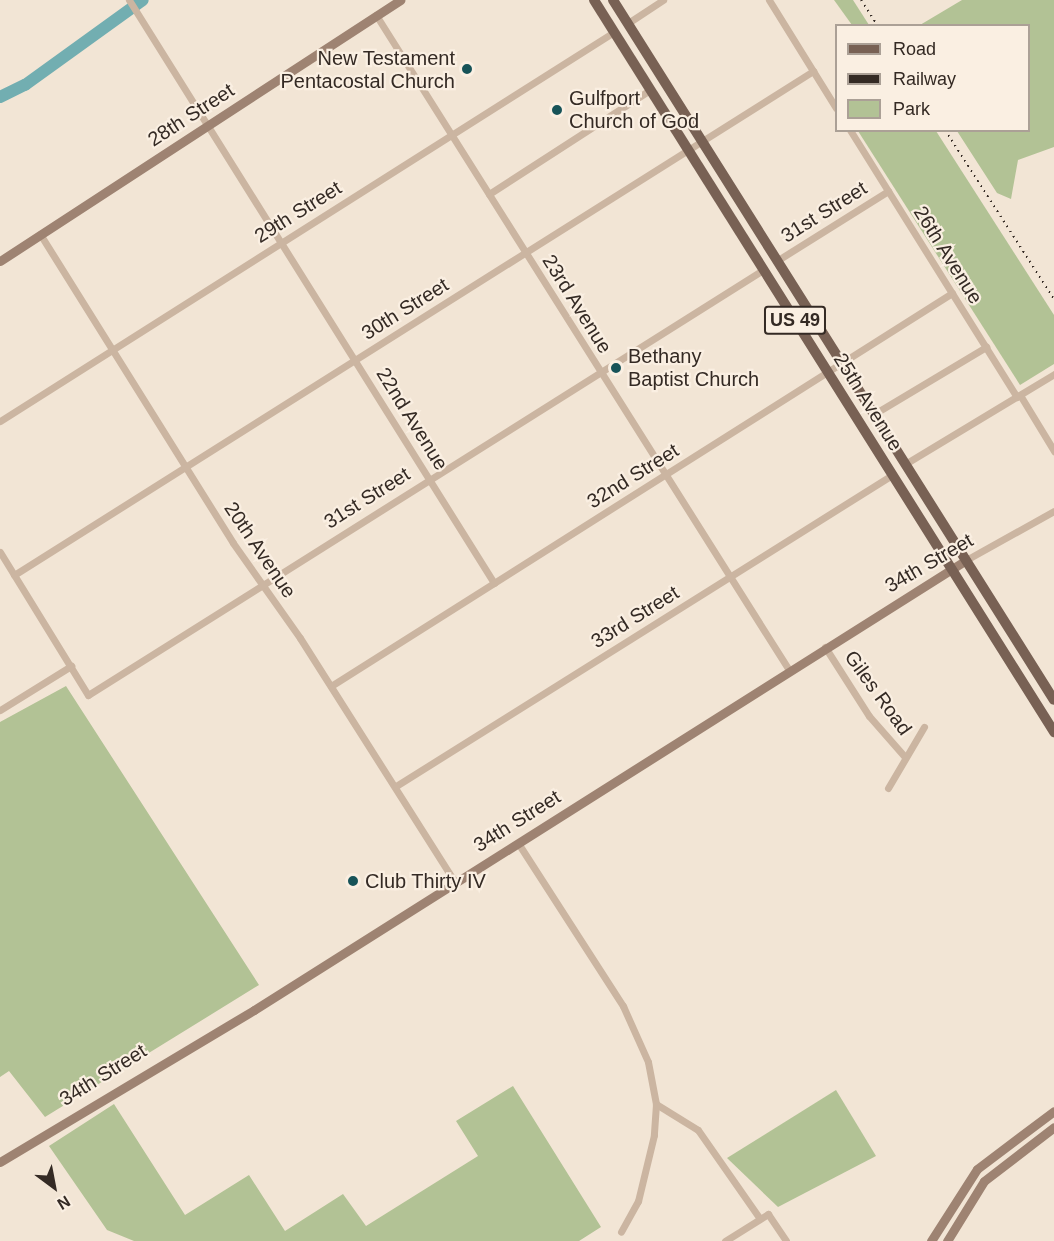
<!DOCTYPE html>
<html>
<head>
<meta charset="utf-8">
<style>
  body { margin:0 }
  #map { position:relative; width:1054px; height:1241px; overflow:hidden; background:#f2e5d5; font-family:Helvetica,sans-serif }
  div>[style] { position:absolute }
  .green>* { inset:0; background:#b2c295 }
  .river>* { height:12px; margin:-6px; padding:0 6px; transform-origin:6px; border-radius:6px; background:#72aeb1 }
  .street>* { height:7px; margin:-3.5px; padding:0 3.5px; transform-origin:3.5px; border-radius:3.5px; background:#cbb5a1 }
  .secondary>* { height:9px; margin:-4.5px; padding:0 4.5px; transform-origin:4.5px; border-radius:4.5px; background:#9e8372 }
  .primary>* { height:10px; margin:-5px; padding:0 5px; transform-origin:5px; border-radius:5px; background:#786154 }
  .rail>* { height:2px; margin-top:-1px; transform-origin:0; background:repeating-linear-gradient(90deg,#342a24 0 1.5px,transparent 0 6px) }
  .dots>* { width:16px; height:16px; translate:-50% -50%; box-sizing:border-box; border:3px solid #faefe2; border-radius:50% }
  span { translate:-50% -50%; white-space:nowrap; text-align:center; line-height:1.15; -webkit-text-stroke:4.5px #faefe2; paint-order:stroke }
  .shield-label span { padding:2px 4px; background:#faefe2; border:2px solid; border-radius:4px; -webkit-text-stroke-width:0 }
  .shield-label { font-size:18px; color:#342a24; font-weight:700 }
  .poi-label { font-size:20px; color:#342a24 }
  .right { translate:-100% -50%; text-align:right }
  .left { translate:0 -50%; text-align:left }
  .street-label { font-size:20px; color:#342a24 }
  .legend { position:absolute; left:835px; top:24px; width:195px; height:108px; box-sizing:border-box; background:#faefe2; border:2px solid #aba096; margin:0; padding:8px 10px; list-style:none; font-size:18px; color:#342a24 }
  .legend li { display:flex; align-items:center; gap:12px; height:30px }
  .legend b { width:30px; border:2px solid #aba096 }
  .north { position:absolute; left:24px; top:1157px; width:60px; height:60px; -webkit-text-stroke:4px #faefe2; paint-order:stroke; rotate:148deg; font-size:16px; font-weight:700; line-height:24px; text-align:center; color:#342a24 }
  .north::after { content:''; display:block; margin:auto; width:21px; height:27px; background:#342a24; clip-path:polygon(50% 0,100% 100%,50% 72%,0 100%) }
</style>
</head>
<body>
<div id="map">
  <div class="green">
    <div style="clip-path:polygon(834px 0,853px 0,869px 25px,852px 25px)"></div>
    <div style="clip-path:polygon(962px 0,1054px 0,1054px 147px,1018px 160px,1011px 199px,997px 193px,957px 131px,1028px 130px,1028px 26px,920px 25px)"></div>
    <div style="clip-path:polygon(858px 131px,936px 131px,1054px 315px,1054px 364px,1020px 385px)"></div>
    <div style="clip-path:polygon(66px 686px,259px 985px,45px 1117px,9px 1071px,0 1077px,0 722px)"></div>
    <div style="clip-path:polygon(513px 1086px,601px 1227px,579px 1241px,134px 1241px,107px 1230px,49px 1146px,114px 1104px,185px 1215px,249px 1175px,285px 1231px,343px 1194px,366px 1226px,478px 1156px,456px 1121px)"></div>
    <div style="clip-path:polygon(836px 1090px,876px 1156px,778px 1207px,727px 1158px)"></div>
  </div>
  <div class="river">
    <div style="left:0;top:97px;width:28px;rotate:-26deg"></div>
    <div style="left:25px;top:85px;width:145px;rotate:-35.8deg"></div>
  </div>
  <div class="street">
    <div style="left:129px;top:0;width:688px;rotate:57.95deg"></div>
    <div style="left:769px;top:0;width:127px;rotate:58.2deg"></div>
    <div style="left:376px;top:15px;width:774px;rotate:57.77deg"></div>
    <div style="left:628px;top:23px;width:42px;rotate:-33.3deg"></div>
    <div style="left:850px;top:130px;width:315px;rotate:58deg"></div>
    <div style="left:489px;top:194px;width:192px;rotate:-32.9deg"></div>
    <div style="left:40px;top:234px;width:364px;rotate:58deg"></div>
    <div style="left:233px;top:543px;width:116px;rotate:54.8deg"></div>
    <div style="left:300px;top:638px;width:289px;rotate:57.6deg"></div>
    <div style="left:778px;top:260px;width:130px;rotate:-32.1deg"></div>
    <div style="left:1020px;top:395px;width:66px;rotate:58.7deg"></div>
    <div style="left:874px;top:414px;width:131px;rotate:-30.9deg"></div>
    <div style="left:0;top:421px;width:727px;rotate:-32.36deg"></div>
    <div style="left:905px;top:464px;width:174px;rotate:-31.1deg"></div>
    <div style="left:0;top:552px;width:168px;rotate:58.4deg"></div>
    <div style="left:88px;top:695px;width:798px;rotate:-32.2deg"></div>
    <div style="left:966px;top:560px;width:101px;rotate:-29.1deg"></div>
    <div style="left:14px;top:575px;width:945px;rotate:-32.24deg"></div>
    <div style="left:825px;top:647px;width:82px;rotate:57.5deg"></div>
    <div style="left:869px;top:716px;width:55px;rotate:48.7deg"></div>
    <div style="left:331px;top:686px;width:735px;rotate:-32.33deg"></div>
    <div style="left:0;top:710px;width:84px;rotate:-31.8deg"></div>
    <div style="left:396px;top:786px;width:585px;rotate:-32.09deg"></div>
    <div style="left:888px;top:788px;width:71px;rotate:-59.5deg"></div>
    <div style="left:518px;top:843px;width:194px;rotate:57.2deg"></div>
    <div style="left:623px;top:1006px;width:61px;rotate:65.9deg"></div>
    <div style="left:648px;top:1062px;width:43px;rotate:79.2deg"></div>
    <div style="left:656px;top:1104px;width:31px;rotate:94deg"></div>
    <div style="left:654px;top:1135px;width:68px;rotate:103.6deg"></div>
    <div style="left:638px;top:1201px;width:35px;rotate:119deg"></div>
    <div style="left:656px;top:1104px;width:49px;rotate:31.8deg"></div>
    <div style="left:698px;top:1130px;width:108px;rotate:55.1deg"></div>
    <div style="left:725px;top:1241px;width:51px;rotate:-32.1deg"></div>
    <div style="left:768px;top:1214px;width:32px;rotate:56deg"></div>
  </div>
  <div class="secondary">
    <div style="left:0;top:261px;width:478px;rotate:-33.1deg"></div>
    <div style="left:0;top:1162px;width:296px;rotate:-30.9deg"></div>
    <div style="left:254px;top:1010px;width:842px;rotate:-32.29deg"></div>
    <div style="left:931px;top:1241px;width:85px;rotate:-57.4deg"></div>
    <div style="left:977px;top:1169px;width:96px;rotate:-37deg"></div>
    <div style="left:947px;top:1241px;width:70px;rotate:-58.3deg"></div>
    <div style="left:984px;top:1181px;width:88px;rotate:-37.6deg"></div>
  </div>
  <div class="primary">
    <div style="left:594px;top:0;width:865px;rotate:57.85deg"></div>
    <div style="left:613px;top:0;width:827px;rotate:57.79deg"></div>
  </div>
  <div class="rail">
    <div style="left:861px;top:0;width:31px;rotate:57deg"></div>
    <div style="left:945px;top:130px;width:201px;rotate:57.2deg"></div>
  </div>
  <div class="dots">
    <div style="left:467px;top:69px;background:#175358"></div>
    <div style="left:557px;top:110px;background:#175358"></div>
    <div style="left:616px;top:368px;background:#175358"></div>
    <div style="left:353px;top:881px;background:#175358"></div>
  </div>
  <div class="shield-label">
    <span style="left:795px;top:320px">US 49</span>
  </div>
  <div class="poi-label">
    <span class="right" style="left:455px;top:70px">New Testament<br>Pentacostal Church</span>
    <span class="left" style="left:569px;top:110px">Gulfport<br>Church of God</span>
    <span class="left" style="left:628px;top:368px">Bethany<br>Baptist Church</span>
    <span class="left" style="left:365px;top:881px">Club Thirty IV</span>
  </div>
  <div class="street-label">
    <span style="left:191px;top:115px;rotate:-33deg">28th Street</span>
    <span style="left:298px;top:212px;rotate:-32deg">29th Street</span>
    <span style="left:824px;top:212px;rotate:-32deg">31st Street</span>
    <span style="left:948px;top:255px;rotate:58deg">26th Avenue</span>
    <span style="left:577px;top:304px;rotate:58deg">23rd Avenue</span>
    <span style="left:405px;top:309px;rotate:-32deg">30th Street</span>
    <span style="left:868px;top:402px;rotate:58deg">25th Avenue</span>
    <span style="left:412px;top:419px;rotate:58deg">22nd Avenue</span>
    <span style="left:633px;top:476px;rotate:-32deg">32nd Street</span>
    <span style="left:367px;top:498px;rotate:-32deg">31st Street</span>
    <span style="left:260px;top:550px;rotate:56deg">20th Avenue</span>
    <span style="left:929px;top:563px;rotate:-30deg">34th Street</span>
    <span style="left:635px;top:617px;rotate:-32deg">33rd Street</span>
    <span style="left:878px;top:693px;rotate:54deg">Giles Road</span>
    <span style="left:517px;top:821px;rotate:-32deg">34th Street</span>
    <span style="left:103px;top:1075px;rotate:-32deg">34th Street</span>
  </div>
  <ul class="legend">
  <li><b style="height:8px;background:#786154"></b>Road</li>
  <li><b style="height:8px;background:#342a24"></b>Railway</li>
  <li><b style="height:16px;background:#b2c295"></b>Park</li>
  </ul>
  <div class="north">N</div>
</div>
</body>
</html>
